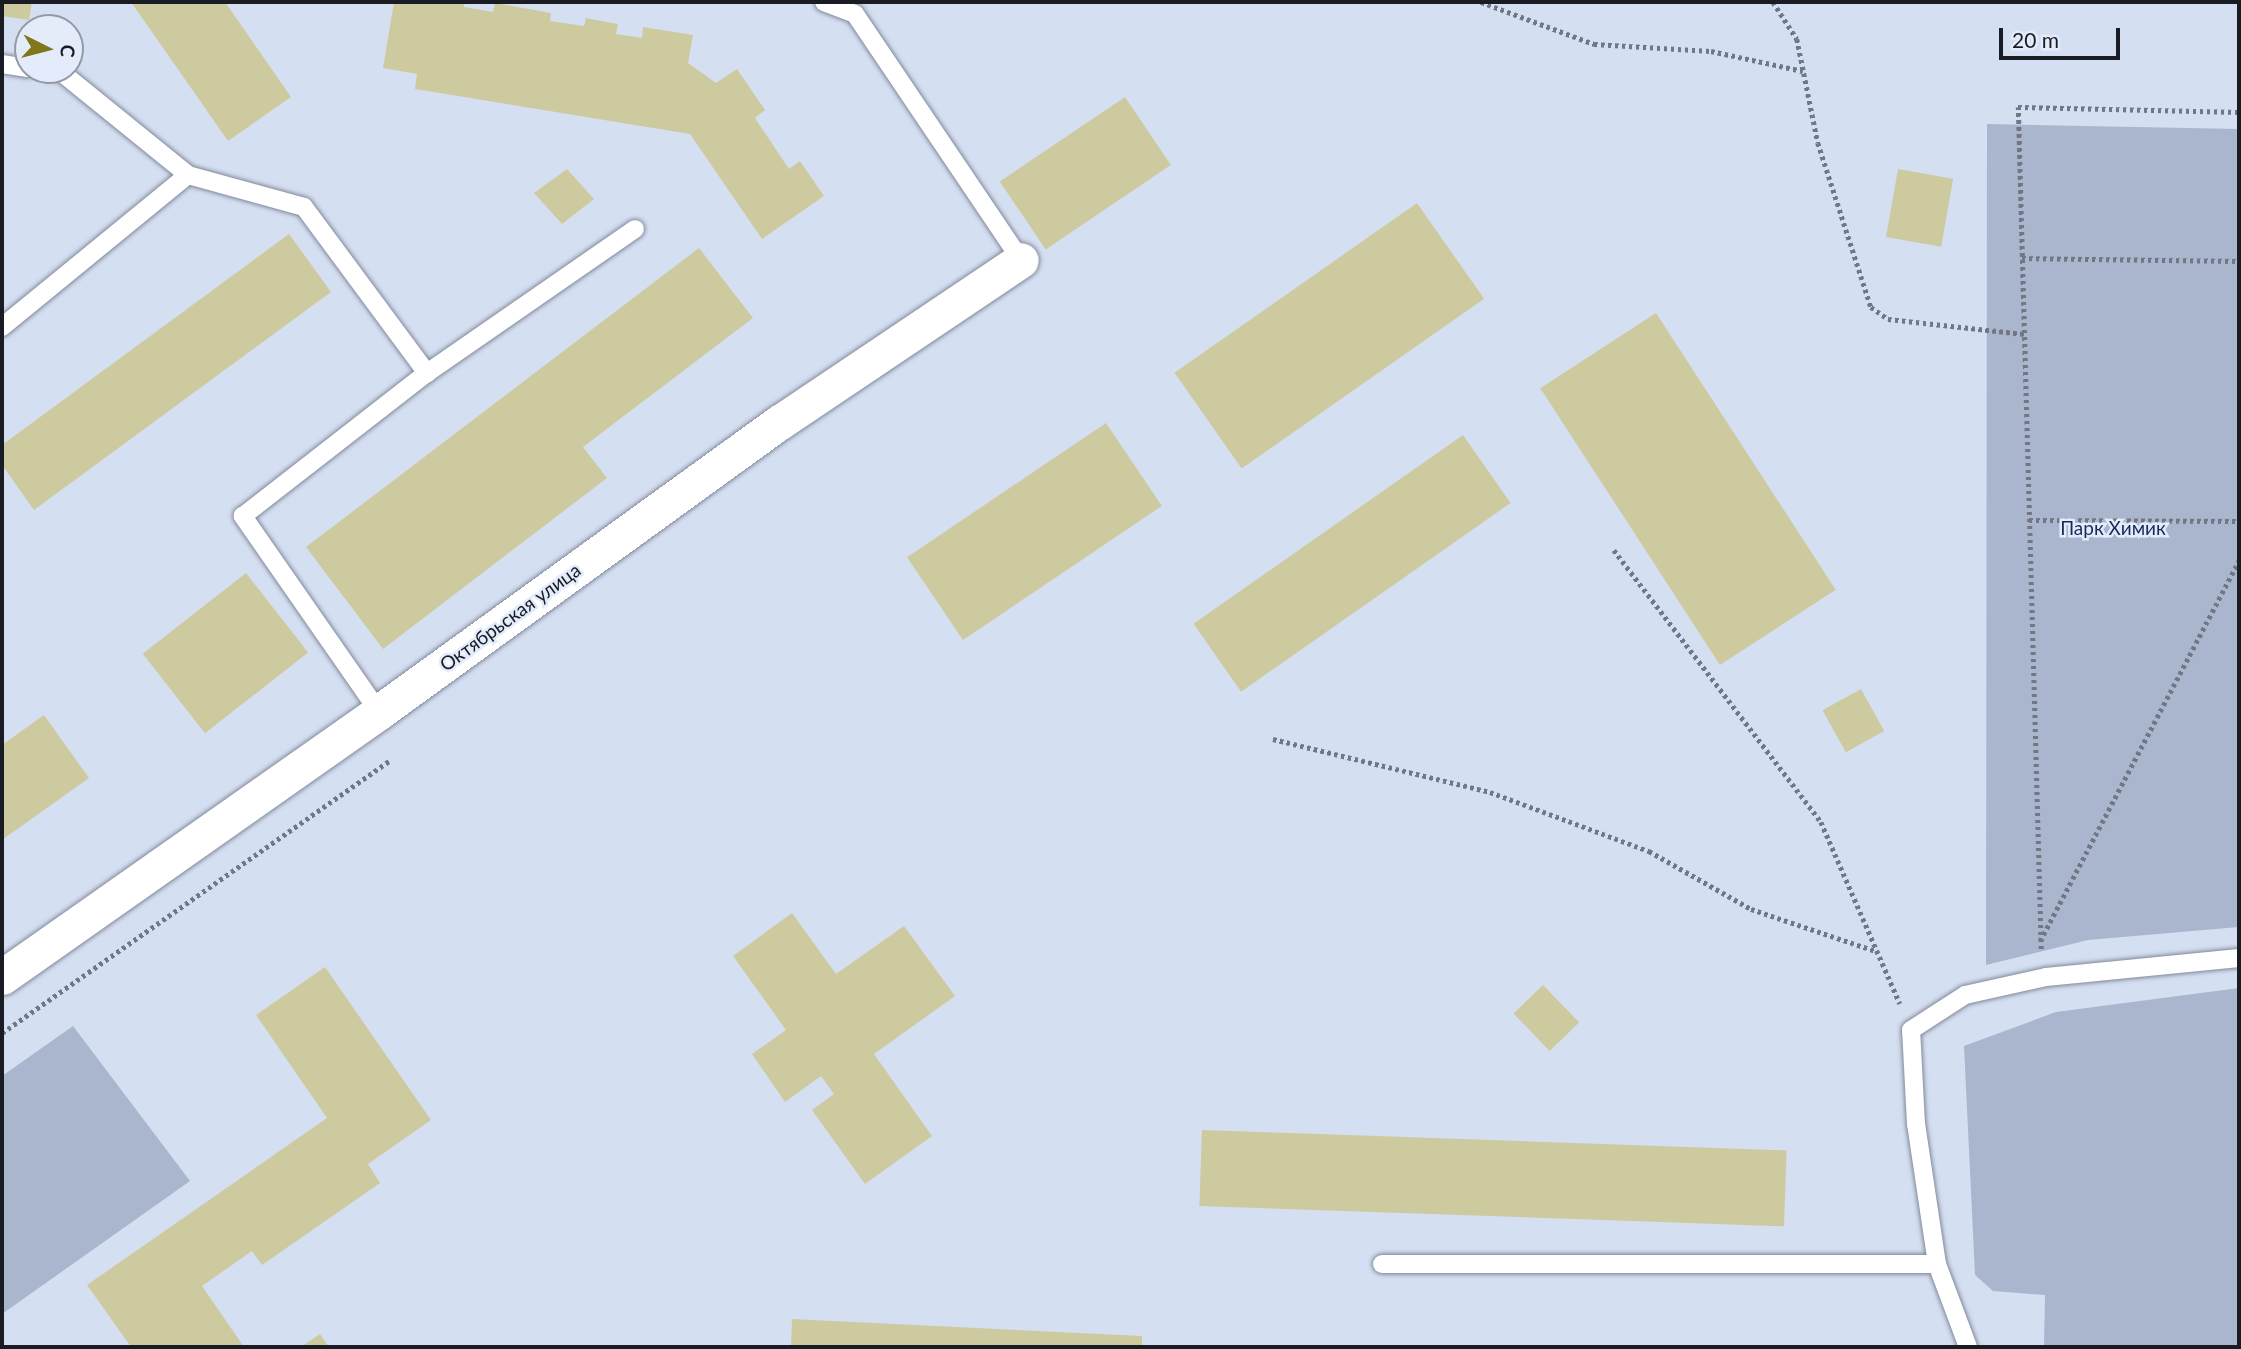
<!DOCTYPE html>
<html>
<head>
<meta charset="utf-8">
<style>
  body { margin:0 }
  #map { position:relative; width:2241px; height:1349px; overflow:hidden; background:#d5dff2; font-family:Lato,sans-serif }
  div>[style] { position:absolute }
  .green>* { inset:0; background:#aab6ce }
  .building>* { inset:0; background:#ceca9f; transform-origin:0 0 }
  .path>* { height:4.5px; margin-top:-2.25px; transform-origin:0; background:repeating-linear-gradient(90deg,#717784 0 3.5px,transparent 0 7px) }
  .roads { filter:drop-shadow(0 0 2px #818a9b) drop-shadow(0 0 2px #818a9b) }
  .service>* { height:18px; margin:-9px; padding:0 9px; transform-origin:9px; border-radius:9px; background:#fff }
  .minor>* { height:35px; margin:-17.5px; padding:0 17.5px; transform-origin:17.5px; border-radius:17.5px; background:#fff }
  span { translate:-50% -50%; white-space:nowrap; text-align:center; line-height:1.15; -webkit-text-stroke:5px #e4ecfb; paint-order:stroke }
  .park-label { font-size:19px; color:#172b5a }
  .street-label { font-size:19px; color:#191c23 }
  .frame { position:absolute; inset:0; border:4px solid #191c23; pointer-events:none }
  .north { position:absolute; left:14px; top:14px; width:70px; height:70px; box-sizing:border-box; background:#e4ecfb; border:2px solid #9399a5; border-radius:50%; rotate:96deg; font-size:19px; font-weight:700; line-height:28px; text-align:center; color:#191c23 }
  .north::after { content:''; display:block; margin:auto; width:24px; height:32px; background:#80771b; clip-path:polygon(50% 0,100% 100%,50% 72%,0 100%) }
  .scale { position:absolute; left:1999px; top:28px; width:121px; height:32px; box-sizing:border-box; border:4px solid #191c23; border-top:0; padding-left:9px; font-size:21px; line-height:24px; white-space:nowrap; color:#191c23; -webkit-text-stroke:5px #e4ecfb; paint-order:stroke }
</style>
</head>
<body>
<div id="map">
  <div class="green">
    <div style="clip-path:polygon(1987px 124px,2239px 129px,2239px 927px,2088px 940px,1986px 965px)"></div>
    <div style="clip-path:polygon(2239px 988px,2239px 1347px,2044px 1347px,2045px 1295px,1993px 1291px,1975px 1275px,1964px 1046px,2056px 1012px)"></div>
    <div style="clip-path:polygon(73px 1026px,190px 1181px,2px 1314px,2px 1076px)"></div>
  </div>
  <div class="building">
    <div style="clip-path:polygon(2px 2px,32px 2px,29px 20px,2px 16px)"></div>
    <div style="clip-path:polygon(131px 2px,225px 2px,291px 97px,228px 141px)"></div>
    <div style="clip-path:polygon(394px 2px,464px 2px,464px 7px,493px 12px,495px 3px,551px 13px,550px 21px,584px 26px,586px 18px,618px 24px,616px 34px,642px 38px,643px 27px,693px 35px,688px 63px,716px 83px,737px 69px,765px 110px,755px 118px,789px 169px,800px 161px,824px 196px,762px 239px,690px 134px,415px 89px,417px 74px,383px 68px)"></div>
    <div style="left:1125px;top:97px;width:82px;height:151px;rotate:56deg"></div>
    <div style="clip-path:polygon(567px 169px,594px 199px,562px 224px,534px 193px)"></div>
    <div style="left:1898px;top:169px;width:56px;height:69px;rotate:10deg"></div>
    <div style="left:1417px;top:203px;width:117px;height:296px;rotate:55deg"></div>
    <div style="clip-path:polygon(289px 234px,331px 292px,34px 510px,2px 465px,2px 445px)"></div>
    <div style="clip-path:polygon(699px 248px,753px 318px,583px 447px,607px 478px,383px 649px,306px 547px)"></div>
    <div style="left:1656px;top:313px;width:330px;height:138px;rotate:57deg"></div>
    <div style="left:1106px;top:423px;width:100px;height:240px;rotate:56deg"></div>
    <div style="left:1463px;top:435px;width:83px;height:329px;rotate:55deg"></div>
    <div style="left:246px;top:573px;width:101px;height:131px;rotate:52deg"></div>
    <div style="left:1861px;top:689px;width:48px;height:44px;rotate:61deg"></div>
    <div style="clip-path:polygon(44px 715px,89px 778px,2px 840px,2px 745px)"></div>
    <div style="clip-path:polygon(792px 913px,836px 974px,904px 926px,955px 996px,874px 1054px,932px 1136px,865px 1184px,812px 1110px,834px 1094px,821px 1076px,785px 1102px,752px 1054px,786px 1030px,733px 956px)"></div>
    <div style="clip-path:polygon(325px 967px,431px 1120px,368px 1164px,380px 1183px,262px 1265px,252px 1251px,202px 1286px,244px 1347px,131px 1347px,87px 1285px,327px 1118px,256px 1015px)"></div>
    <div style="left:1543px;top:985px;width:52px;height:41px;rotate:46deg"></div>
    <div style="left:1202px;top:1130px;width:585px;height:76px;rotate:2deg"></div>
    <div style="clip-path:polygon(792px 1319px,1142px 1336px,1142px 1347px,791px 1347px)"></div>
    <div style="clip-path:polygon(320px 1334px,329px 1347px,301px 1347px)"></div>
  </div>
  <div class="path">
    <div style="left:1481px;top:2px;width:121px;rotate:20.4deg"></div>
    <div style="left:1594px;top:44px;width:117px;rotate:3.4deg"></div>
    <div style="left:1711px;top:51px;width:94px;rotate:12.3deg"></div>
    <div style="left:1773px;top:2px;width:44px;rotate:57deg"></div>
    <div style="left:1797px;top:39px;width:106px;rotate:78.6deg"></div>
    <div style="left:1818px;top:143px;width:172px;rotate:72.1deg"></div>
    <div style="left:1871px;top:307px;width:21px;rotate:35deg"></div>
    <div style="left:1888px;top:319px;width:137px;rotate:6.3deg"></div>
    <div style="left:2022px;top:258px;width:217px;rotate:0.8deg"></div>
    <div style="left:2029px;top:520px;width:210px;rotate:0.3deg"></div>
    <div style="left:1614px;top:550px;width:342px;rotate:52.7deg"></div>
    <div style="left:1821px;top:822px;width:198px;rotate:66.5deg"></div>
    <div style="left:1273px;top:739px;width:223px;rotate:13.7deg"></div>
    <div style="left:1490px;top:792px;width:170px;rotate:20.4deg"></div>
    <div style="left:1649px;top:851px;width:117px;rotate:29.6deg"></div>
    <div style="left:1751px;top:909px;width:132px;rotate:18.6deg"></div>
    <div style="left:2040px;top:941px;width:430px;rotate:-62.4deg"></div>
    <div style="left:2041px;top:949px;width:842px;rotate:-91.56deg"></div>
    <div style="left:2018px;top:107px;width:221px;rotate:1.3deg"></div>
    <div style="left:2px;top:1033px;width:474px;rotate:-35.1deg"></div>
  </div>
  <div class="roads">
    <div class="service">
      <div style="left:824px;top:2px;width:33px;rotate:21deg"></div>
      <div style="left:855px;top:14px;width:297px;rotate:56deg"></div>
      <div style="left:2px;top:64px;width:26px;rotate:9deg"></div>
      <div style="left:44px;top:70px;width:17px;rotate:7deg"></div>
      <div style="left:61px;top:72px;width:164px;rotate:39deg"></div>
      <div style="left:2px;top:327px;width:240px;rotate:-39.3deg"></div>
      <div style="left:188px;top:175px;width:120px;rotate:15.4deg"></div>
      <div style="left:304px;top:207px;width:207px;rotate:53.5deg"></div>
      <div style="left:379px;top:712px;width:239px;rotate:-124.8deg"></div>
      <div style="left:243px;top:516px;width:233px;rotate:-37.9deg"></div>
      <div style="left:427px;top:373px;width:253px;rotate:-34.7deg"></div>
      <div style="left:1382px;top:1264px;width:555px"></div>
      <div style="left:1968px;top:1347px;width:89px;rotate:-110.5deg"></div>
      <div style="left:1937px;top:1264px;width:142px;rotate:-98.5deg"></div>
      <div style="left:1916px;top:1124px;width:94px;rotate:-93deg"></div>
      <div style="left:1911px;top:1030px;width:64px;rotate:-32.9deg"></div>
      <div style="left:1965px;top:995px;width:83px;rotate:-12.5deg"></div>
      <div style="left:2046px;top:977px;width:194px;rotate:-5.6deg"></div>
    </div>
    <div class="minor">
      <div style="left:2px;top:977px;width:461px;rotate:-35.1deg"></div>
      <div style="left:379px;top:712px;width:495px;rotate:-35.9deg"></div>
      <div style="left:780px;top:422px;width:290px;rotate:-33.9deg"></div>
    </div>
  </div>
  <div class="park-label">
    <span style="left:2113px;top:528px">Парк Химик</span>
  </div>
  <div class="street-label">
    <span style="left:510px;top:617px;rotate:-36deg">Октябрьская улица</span>
  </div>
  <div class="frame"></div>
  <div class="north">С</div>
  <div class="scale">20 m</div>
</div>
</body>
</html>
